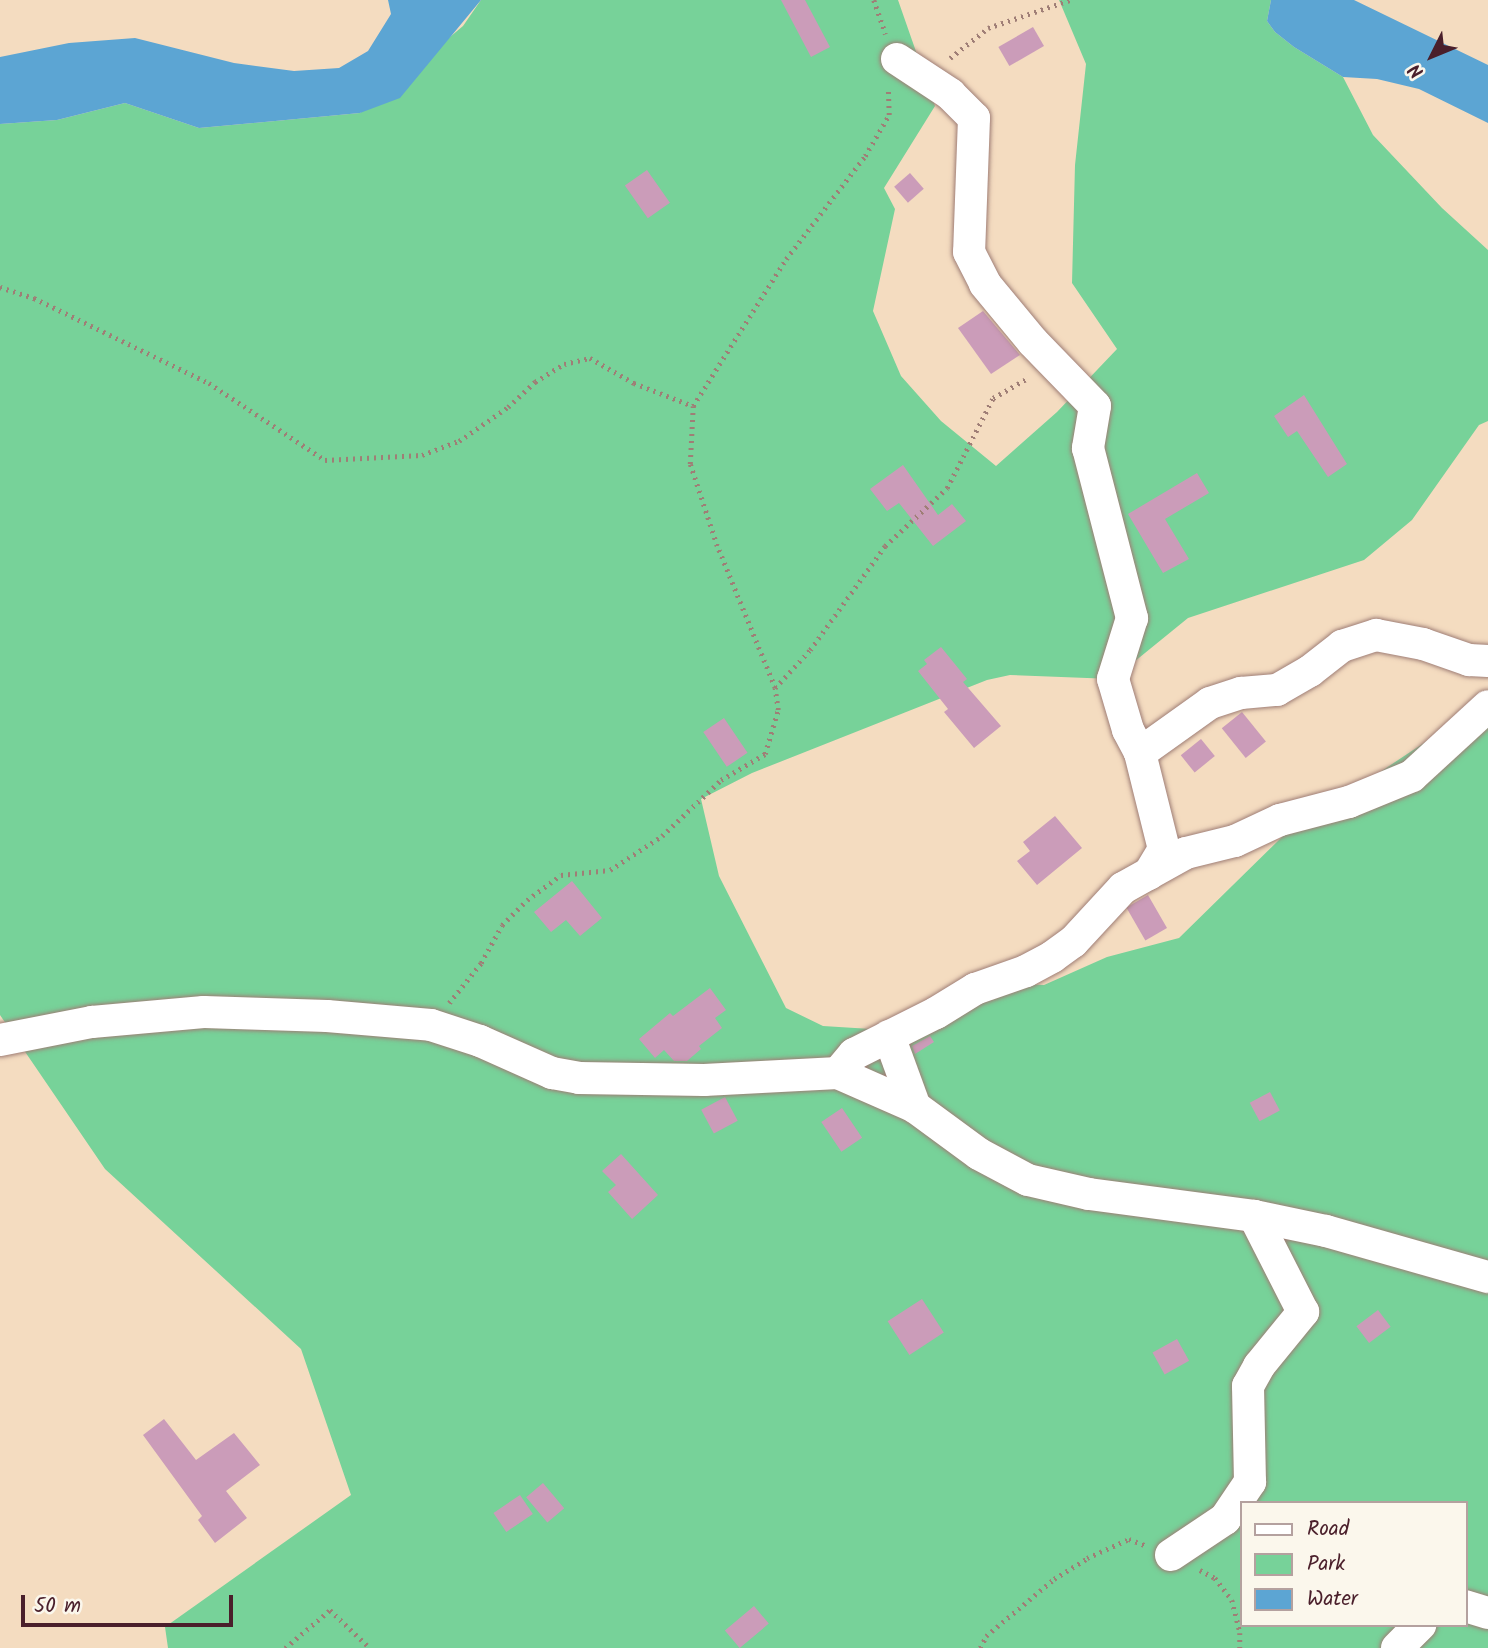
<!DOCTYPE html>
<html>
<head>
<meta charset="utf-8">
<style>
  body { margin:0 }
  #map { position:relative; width:1488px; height:1648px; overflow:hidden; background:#f4dcc0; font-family:Kalam,sans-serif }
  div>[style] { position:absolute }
  .green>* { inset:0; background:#77d299 }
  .water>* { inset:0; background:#5ca5d3 }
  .building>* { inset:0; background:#cb9cb9; transform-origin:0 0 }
  .path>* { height:4.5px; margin-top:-2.25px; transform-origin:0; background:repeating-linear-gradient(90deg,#9f7e76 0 2px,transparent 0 7px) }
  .roads { filter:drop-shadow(0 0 2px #9f7e76) drop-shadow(0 0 2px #9f7e76) }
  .minor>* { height:32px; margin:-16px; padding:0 16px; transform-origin:16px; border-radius:16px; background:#fff }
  span { translate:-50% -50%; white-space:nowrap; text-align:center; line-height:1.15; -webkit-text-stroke:5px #fbf7ec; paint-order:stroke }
  .legend { position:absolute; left:1240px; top:1501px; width:228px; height:126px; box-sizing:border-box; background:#fbf7ec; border:2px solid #b4a19f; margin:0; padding:9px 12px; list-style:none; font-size:21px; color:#4a1f2b }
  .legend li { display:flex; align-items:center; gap:14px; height:35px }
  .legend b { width:35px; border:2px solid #b4a19f }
  .north { position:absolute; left:1397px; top:21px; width:70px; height:70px; -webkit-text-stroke:5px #fbf7ec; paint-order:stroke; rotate:227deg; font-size:19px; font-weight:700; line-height:28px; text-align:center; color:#4a1f2b }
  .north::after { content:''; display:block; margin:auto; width:24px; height:32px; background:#4a1f2b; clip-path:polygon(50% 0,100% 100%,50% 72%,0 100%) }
  .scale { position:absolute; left:21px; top:1595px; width:212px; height:32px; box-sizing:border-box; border:4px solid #4a1f2b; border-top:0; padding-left:9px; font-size:21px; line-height:24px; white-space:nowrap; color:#4a1f2b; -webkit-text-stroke:5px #fbf7ec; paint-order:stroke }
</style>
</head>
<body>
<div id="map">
  <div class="green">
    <div style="clip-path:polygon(evenodd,481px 0,898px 0,935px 106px,884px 188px,895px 209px,873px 311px,901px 376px,941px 421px,996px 466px,1057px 412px,1117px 349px,1072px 283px,1075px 165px,1086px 64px,1059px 0,1271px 0,1267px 21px,1275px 32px,1294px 47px,1343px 77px,1373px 135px,1442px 208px,1488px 250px,1488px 421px,1479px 425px,1412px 520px,1364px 560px,1188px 618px,1113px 679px,1010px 675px,987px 680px,752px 773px,701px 799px,719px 876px,786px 1008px,823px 1026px,887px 1030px,1020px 984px,1044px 985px,1107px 957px,1179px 938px,1282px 837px,1460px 719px,1488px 693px,1488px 1648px,168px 1648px,165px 1627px,351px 1495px,301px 1349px,105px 1169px,0 1015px,0 124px,57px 120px,125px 103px,199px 128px,360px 113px,463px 26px,481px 0,1241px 1503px,1465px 1503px,1465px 1625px,1241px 1625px,1241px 1503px)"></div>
  </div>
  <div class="water">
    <div style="clip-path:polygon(388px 0,481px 0,400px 98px,360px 113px,199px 128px,125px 103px,57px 120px,0 124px,0 57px,69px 43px,135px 38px,234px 63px,294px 71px,339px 68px,368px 51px,391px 14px)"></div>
    <div style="clip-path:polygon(1271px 0,1354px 0,1488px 65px,1488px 123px,1419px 89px,1377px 79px,1343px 77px,1294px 47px,1275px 32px,1267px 21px)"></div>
  </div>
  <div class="building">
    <div style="clip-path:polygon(781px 0,805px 0,830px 47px,811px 57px)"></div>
    <div style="left:1033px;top:27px;width:22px;height:40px;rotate:60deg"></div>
    <div style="left:647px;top:170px;width:40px;height:27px;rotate:55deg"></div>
    <div style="left:910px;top:173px;width:21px;height:21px;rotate:49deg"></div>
    <div style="clip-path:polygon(983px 311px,1020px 355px,991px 374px,958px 328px)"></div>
    <div style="clip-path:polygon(1304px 395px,1347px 464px,1328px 477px,1297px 431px,1288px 437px,1274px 416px)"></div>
    <div style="clip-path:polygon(903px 465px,938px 515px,952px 504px,966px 521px,933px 546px,899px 503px,887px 511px,870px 489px)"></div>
    <div style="clip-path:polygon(1197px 473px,1209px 493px,1165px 519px,1189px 559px,1163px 573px,1128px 514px)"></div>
    <div style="clip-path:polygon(941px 647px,967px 679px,963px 682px,1001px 726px,974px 748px,944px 712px,948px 709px,918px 671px,927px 664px,924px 660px)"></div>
    <div style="left:1242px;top:712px;width:38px;height:26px;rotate:51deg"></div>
    <div style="left:724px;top:718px;width:42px;height:25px;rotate:56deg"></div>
    <div style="left:1201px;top:739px;width:22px;height:26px;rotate:51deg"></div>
    <div style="clip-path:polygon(1055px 816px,1082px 848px,1037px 885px,1017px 861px,1030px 851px,1023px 842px)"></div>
    <div style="clip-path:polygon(572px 881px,602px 918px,580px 936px,566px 920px,551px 932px,534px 912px)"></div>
    <div style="left:1148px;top:895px;width:38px;height:25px;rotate:60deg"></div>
    <div style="clip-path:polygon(710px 988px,726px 1010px,715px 1018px,722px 1028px,699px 1046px,701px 1049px,687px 1061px,674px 1061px,664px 1050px,655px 1058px,639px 1039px,670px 1013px,673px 1016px)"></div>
    <div style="clip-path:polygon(930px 1036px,934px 1042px,915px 1054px,912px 1046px)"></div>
    <div style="left:1270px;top:1092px;width:21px;height:23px;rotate:62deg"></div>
    <div style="left:725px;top:1097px;width:27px;height:27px;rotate:62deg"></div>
    <div style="left:842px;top:1108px;width:36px;height:25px;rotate:56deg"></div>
    <div style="clip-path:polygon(621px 1154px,658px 1195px,632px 1219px,608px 1192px,616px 1185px,602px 1171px)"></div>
    <div style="left:922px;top:1299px;width:40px;height:41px;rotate:57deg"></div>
    <div style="left:1378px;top:1310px;width:21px;height:27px;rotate:53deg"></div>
    <div style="left:1177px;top:1339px;width:25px;height:28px;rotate:61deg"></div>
    <div style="clip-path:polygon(164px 1419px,196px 1460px,234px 1433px,260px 1465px,226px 1491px,247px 1518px,215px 1543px,198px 1520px,202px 1516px,143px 1435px)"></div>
    <div style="left:543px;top:1483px;width:33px;height:22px;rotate:50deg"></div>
    <div style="left:520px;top:1495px;width:23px;height:32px;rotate:56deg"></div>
    <div style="left:754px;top:1606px;width:23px;height:38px;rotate:50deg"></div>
  </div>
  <div class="path">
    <div style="left:874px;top:0;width:36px;rotate:71deg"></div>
    <div style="left:950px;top:58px;width:48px;rotate:-38.3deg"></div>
    <div style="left:988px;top:28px;width:87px;rotate:-18.9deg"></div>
    <div style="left:0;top:287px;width:36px;rotate:18deg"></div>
    <div style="left:34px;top:298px;width:195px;rotate:25.9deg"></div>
    <div style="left:209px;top:383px;width:139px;rotate:33.6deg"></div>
    <div style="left:325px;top:460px;width:97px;rotate:-3deg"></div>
    <div style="left:422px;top:455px;width:40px;rotate:-21deg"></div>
    <div style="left:459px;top:441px;width:60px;rotate:-34.8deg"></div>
    <div style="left:508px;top:407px;width:37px;rotate:-43deg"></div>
    <div style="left:535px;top:382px;width:34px;rotate:-32deg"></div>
    <div style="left:564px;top:364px;width:27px;rotate:-13deg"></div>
    <div style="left:590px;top:358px;width:51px;rotate:29.6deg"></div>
    <div style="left:634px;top:383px;width:63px;rotate:21.3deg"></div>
    <div style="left:775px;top:688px;width:52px;rotate:-47.4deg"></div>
    <div style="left:810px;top:650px;width:128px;rotate:-54.2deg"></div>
    <div style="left:885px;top:546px;width:85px;rotate:-43.1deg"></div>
    <div style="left:947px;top:488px;width:101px;rotate:-62.9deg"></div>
    <div style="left:993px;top:398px;width:40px;rotate:-29.7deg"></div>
    <div style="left:449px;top:1003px;width:51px;rotate:-51.3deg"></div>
    <div style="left:481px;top:963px;width:43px;rotate:-61.1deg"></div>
    <div style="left:502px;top:925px;width:35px;rotate:-45deg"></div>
    <div style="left:527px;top:900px;width:42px;rotate:-36.3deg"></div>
    <div style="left:561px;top:875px;width:49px;rotate:-5.8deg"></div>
    <div style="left:610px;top:870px;width:62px;rotate:-33.2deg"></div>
    <div style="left:662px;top:836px;width:81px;rotate:-43.5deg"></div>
    <div style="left:721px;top:780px;width:51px;rotate:-30.6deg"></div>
    <div style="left:765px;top:754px;width:46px;rotate:-73.5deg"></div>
    <div style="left:778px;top:710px;width:22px;rotate:-98deg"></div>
    <div style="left:775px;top:688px;width:153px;rotate:-112.2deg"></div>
    <div style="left:717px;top:546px;width:86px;rotate:-108.2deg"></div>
    <div style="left:690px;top:464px;width:58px;rotate:-87deg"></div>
    <div style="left:693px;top:406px;width:174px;rotate:-57.7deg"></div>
    <div style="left:786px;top:259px;width:130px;rotate:-52.5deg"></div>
    <div style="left:865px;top:156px;width:48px;rotate:-59.7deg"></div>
    <div style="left:889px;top:115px;width:27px;rotate:-92deg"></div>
    <div style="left:1200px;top:1570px;width:17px;rotate:28deg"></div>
    <div style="left:1215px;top:1578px;width:28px;rotate:52deg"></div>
    <div style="left:1232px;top:1600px;width:34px;rotate:76deg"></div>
    <div style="left:1240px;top:1633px;width:15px;rotate:90deg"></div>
    <div style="left:285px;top:1648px;width:59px;rotate:-40.2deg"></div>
    <div style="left:330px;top:1610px;width:55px;rotate:43.5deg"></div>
    <div style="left:980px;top:1648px;width:13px;rotate:-63deg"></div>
    <div style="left:986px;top:1636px;width:89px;rotate:-40deg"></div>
    <div style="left:1054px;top:1579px;width:39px;rotate:-32deg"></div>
    <div style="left:1087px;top:1558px;width:46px;rotate:-24.3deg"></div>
    <div style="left:1129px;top:1539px;width:17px;rotate:21deg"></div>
  </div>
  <div class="roads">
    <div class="minor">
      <div style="left:897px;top:59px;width:64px;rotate:33.4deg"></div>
      <div style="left:950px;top:94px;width:34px;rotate:45deg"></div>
      <div style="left:974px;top:118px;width:134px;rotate:92.1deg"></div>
      <div style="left:969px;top:252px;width:36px;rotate:63deg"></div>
      <div style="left:985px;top:284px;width:75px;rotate:50.4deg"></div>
      <div style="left:1033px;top:342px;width:89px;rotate:45.9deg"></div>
      <div style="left:1095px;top:406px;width:43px;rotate:99.5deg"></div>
      <div style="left:1088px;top:448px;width:176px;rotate:75.5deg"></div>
      <div style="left:1132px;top:618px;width:64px;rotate:107.3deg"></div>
      <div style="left:1113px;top:679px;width:53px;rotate:73.6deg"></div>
      <div style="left:1128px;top:730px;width:26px;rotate:62deg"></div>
      <div style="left:1140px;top:753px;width:99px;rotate:76deg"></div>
      <div style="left:1164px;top:849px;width:29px;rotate:121deg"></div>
      <div style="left:1140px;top:753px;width:86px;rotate:-35.5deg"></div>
      <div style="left:1210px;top:703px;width:33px;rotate:-18deg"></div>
      <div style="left:1241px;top:693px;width:36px;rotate:-5deg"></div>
      <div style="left:1277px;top:690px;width:38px;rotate:-30deg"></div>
      <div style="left:1310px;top:671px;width:41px;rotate:-38deg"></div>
      <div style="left:1342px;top:646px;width:36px;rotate:-18deg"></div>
      <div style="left:1376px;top:635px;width:48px;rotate:10.8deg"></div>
      <div style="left:1423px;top:644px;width:49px;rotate:19.2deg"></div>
      <div style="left:1469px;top:660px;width:19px;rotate:3deg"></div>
      <div style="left:889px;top:1036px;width:76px;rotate:69.9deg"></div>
      <div style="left:0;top:1040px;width:94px;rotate:-11.1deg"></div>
      <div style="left:92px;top:1022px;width:112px;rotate:-5.1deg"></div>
      <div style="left:204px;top:1012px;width:123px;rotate:1.9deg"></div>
      <div style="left:327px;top:1016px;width:104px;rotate:4.9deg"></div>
      <div style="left:431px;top:1025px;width:52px;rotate:18.1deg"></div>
      <div style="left:480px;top:1041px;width:79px;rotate:24deg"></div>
      <div style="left:552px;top:1073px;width:27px;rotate:10deg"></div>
      <div style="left:579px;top:1078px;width:125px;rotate:0.9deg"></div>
      <div style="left:704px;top:1080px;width:134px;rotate:-3deg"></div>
      <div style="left:838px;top:1073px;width:84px;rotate:23.8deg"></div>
      <div style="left:915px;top:1107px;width:79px;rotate:36.3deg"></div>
      <div style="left:979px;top:1154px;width:55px;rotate:28deg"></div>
      <div style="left:1028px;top:1180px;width:63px;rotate:12.9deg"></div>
      <div style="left:1089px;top:1194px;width:166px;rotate:7.6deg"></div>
      <div style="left:1254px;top:1216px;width:74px;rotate:11.8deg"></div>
      <div style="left:1326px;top:1231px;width:168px;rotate:15.9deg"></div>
      <div style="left:838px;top:1073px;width:25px;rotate:-50deg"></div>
      <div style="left:854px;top:1054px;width:92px;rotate:-26.6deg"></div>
      <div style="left:936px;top:1013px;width:46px;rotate:-31.6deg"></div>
      <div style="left:975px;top:989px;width:54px;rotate:-19.4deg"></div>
      <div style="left:1026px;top:971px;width:30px;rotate:-28deg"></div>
      <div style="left:1052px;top:957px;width:26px;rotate:-36deg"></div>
      <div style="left:1073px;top:942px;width:74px;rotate:-47.2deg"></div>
      <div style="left:1123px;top:888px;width:72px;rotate:-29.1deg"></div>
      <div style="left:1186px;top:853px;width:50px;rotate:-13.8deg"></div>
      <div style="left:1235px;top:841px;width:50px;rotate:-25deg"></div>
      <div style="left:1280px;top:820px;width:71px;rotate:-14.6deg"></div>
      <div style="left:1349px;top:802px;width:68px;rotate:-22.4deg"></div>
      <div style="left:1412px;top:776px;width:103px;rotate:-42.6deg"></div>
      <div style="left:1171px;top:1555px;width:65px;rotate:-33.7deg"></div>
      <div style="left:1225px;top:1519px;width:45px;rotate:-56deg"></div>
      <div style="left:1250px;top:1482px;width:96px;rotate:-91.2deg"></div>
      <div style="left:1248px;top:1386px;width:23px;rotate:-61deg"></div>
      <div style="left:1259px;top:1366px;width:70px;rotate:-50.8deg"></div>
      <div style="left:1303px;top:1312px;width:108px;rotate:-117deg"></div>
      <div style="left:1465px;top:1606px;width:24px;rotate:17deg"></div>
      <div style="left:1397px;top:1648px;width:33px;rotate:-45deg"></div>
    </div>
  </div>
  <ul class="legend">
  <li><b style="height:9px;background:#fff"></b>Road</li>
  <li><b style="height:19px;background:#77d299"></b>Park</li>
  <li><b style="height:19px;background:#5ca5d3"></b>Water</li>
  </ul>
  <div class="north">N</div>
  <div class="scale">50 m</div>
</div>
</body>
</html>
